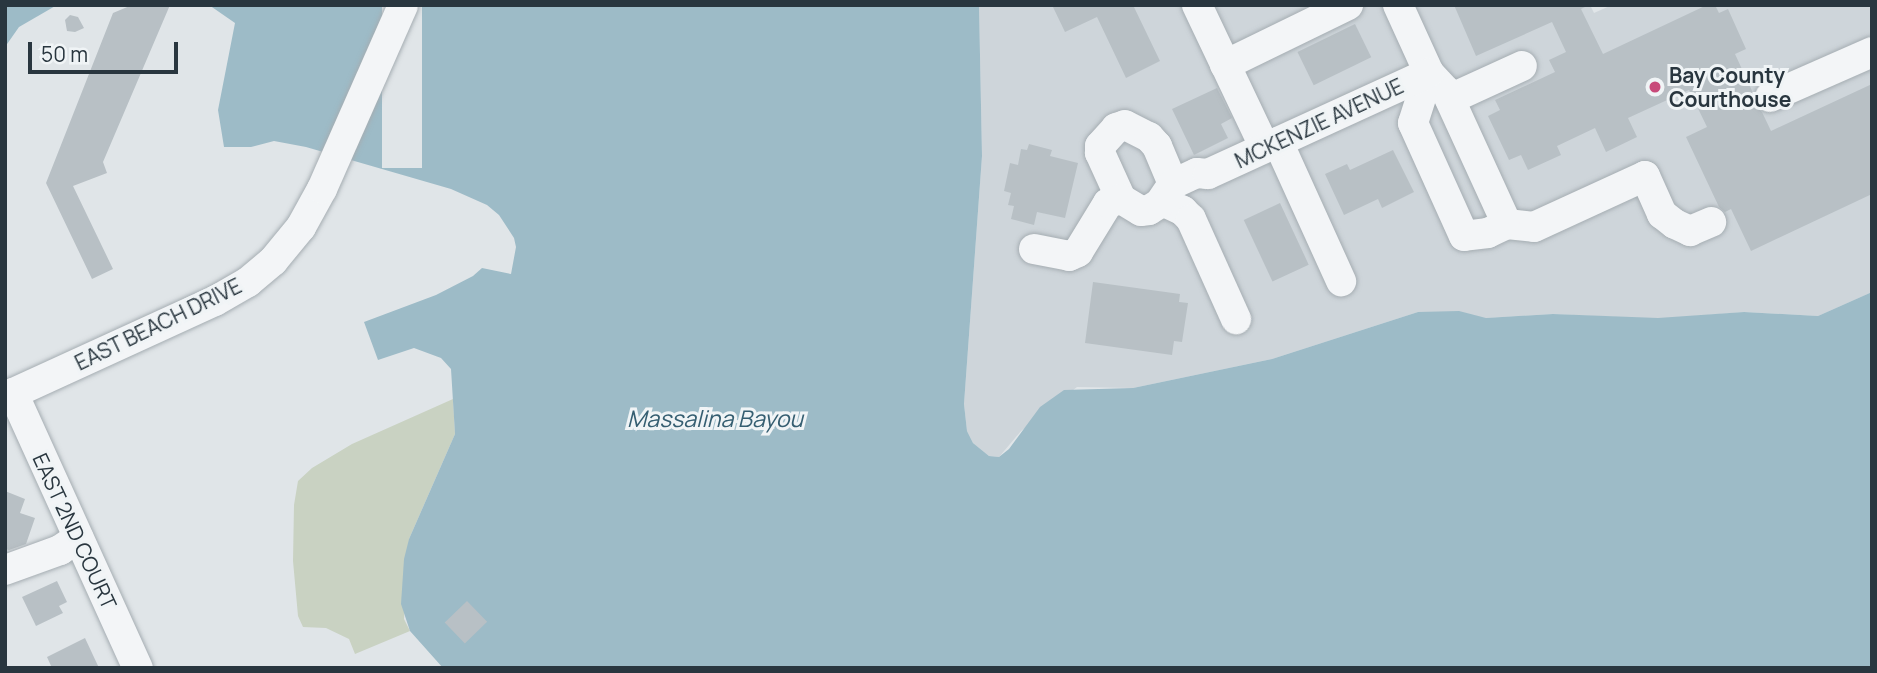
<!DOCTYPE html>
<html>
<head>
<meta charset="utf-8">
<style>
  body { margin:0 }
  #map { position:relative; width:1877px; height:673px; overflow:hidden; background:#e0e5e8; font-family:Manrope,sans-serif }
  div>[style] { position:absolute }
  .built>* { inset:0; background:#ced5da }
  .green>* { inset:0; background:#c9d2c2 }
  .water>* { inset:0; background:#9dbbc7 }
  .pier>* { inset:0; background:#e0e5e8; transform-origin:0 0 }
  .building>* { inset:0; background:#b8c0c5; transform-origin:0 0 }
  .roads { filter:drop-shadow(0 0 2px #a5adb2) drop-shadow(0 0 2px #a5adb2) }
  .minor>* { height:30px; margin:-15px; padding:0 15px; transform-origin:15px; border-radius:15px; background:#f3f5f7 }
  .dots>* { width:19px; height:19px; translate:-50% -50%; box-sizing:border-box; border:4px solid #f0f4f6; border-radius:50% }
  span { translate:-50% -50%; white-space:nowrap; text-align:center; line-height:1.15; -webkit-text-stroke:6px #f0f4f6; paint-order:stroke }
  .poi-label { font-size:21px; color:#29363f; font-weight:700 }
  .left { translate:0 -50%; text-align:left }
  .street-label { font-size:21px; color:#29363f }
  .water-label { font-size:23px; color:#355e71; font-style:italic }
  .frame { position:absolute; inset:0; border:7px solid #29363f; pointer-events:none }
  .scale { position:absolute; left:28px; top:42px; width:150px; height:32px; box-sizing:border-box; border:4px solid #29363f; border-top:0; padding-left:9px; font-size:21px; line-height:24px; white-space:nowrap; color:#29363f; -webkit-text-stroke:5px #f0f4f6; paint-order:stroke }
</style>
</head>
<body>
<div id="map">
  <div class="built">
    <div style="clip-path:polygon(979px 5px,1382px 5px,1407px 60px,1415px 89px,1413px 5px,1590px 5px,1594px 13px,1612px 5px,1872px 5px,1872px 292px,1818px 316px,1744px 312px,1658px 319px,1553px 314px,1486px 318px,1418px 312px,1272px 359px,1133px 388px,1077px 387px,1021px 431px,999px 457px,989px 456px,973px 443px,967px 431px,964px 404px,982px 156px)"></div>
  </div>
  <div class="green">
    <div style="clip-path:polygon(453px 399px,455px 434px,409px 539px,404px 619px,410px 631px,355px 654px,349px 639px,326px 628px,303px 627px,298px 616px,293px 561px,294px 505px,298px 481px,312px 468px,352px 444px)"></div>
  </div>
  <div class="water">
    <div style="clip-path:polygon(5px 5px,57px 5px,19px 27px,5px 47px)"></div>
    <div style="clip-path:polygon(209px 5px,979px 5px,982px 156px,964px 404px,967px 431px,973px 443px,989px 456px,999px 457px,1009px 449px,1040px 407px,1064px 390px,1133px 388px,1272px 359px,1418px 312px,1459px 311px,1486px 318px,1553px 314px,1658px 318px,1744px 312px,1818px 316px,1872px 292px,1872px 668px,443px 668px,410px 631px,401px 604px,404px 559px,409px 539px,455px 434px,451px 369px,441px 358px,414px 348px,378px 360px,364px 322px,436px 295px,473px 276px,482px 268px,511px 274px,516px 247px,514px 238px,499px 215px,487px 205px,451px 189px,306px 147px,274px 141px,251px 147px,224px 147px,218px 110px,235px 23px)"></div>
  </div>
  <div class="pier">
    <div style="left:382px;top:5px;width:40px;height:163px"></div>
  </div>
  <div class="building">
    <div style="clip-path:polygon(132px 5px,170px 5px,103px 162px,107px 173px,73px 186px,113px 269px,92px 279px,46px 183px,113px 13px)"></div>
    <div style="clip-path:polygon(1052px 5px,1133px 5px,1160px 61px,1126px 78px,1097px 17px,1065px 32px)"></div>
    <div style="clip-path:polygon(1454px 5px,1589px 5px,1581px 9px,1603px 54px,1707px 5px,1715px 5px,1719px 13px,1728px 9px,1746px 49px,1735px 54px,1753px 93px,1754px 105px,1762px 112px,1771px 131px,1872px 84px,1872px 194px,1751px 251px,1731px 209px,1725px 212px,1719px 207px,1686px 137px,1707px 127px,1689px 90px,1628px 118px,1637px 137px,1606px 152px,1595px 128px,1557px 146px,1561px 155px,1528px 170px,1521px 155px,1509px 160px,1488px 116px,1500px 110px,1495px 100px,1555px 72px,1549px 60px,1566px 52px,1552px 22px,1476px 56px)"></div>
    <div style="clip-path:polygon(70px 15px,78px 17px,84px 28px,75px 32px,67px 31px,65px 20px)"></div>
    <div style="left:1355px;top:24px;width:37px;height:64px;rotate:64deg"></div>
    <div style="clip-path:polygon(1217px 88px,1232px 118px,1221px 124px,1228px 138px,1194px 155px,1172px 109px)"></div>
    <div style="clip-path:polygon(1029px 144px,1052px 150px,1050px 156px,1078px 163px,1065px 218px,1037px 212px,1034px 225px,1011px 219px,1014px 206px,1008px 205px,1011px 193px,1004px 191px,1010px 163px,1018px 165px,1021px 149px,1027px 150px)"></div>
    <div style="clip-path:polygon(1393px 150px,1414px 192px,1382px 208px,1378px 199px,1344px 215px,1325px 174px,1347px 164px,1350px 170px)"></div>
    <div style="left:1280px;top:203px;width:68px;height:40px;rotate:65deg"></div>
    <div style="clip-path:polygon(1093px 282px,1180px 294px,1179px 302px,1188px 303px,1182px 342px,1174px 341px,1172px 355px,1085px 343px)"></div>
    <div style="clip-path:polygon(5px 491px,25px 499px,20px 513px,35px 518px,26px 544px,9px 550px,5px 549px)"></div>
    <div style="clip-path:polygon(57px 581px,67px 602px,59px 606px,63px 613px,36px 626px,22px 597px)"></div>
    <div style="left:467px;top:601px;width:29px;height:31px;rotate:46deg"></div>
    <div style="clip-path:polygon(85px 638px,99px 668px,52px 668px,47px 657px)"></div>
  </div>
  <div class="roads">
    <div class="minor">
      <div style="left:1197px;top:5px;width:158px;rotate:64.6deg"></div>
      <div style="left:1398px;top:5px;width:75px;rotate:65.5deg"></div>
      <div style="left:1429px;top:73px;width:25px;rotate:47deg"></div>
      <div style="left:1446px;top:91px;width:146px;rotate:65.4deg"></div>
      <div style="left:1507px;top:224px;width:21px;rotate:155deg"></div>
      <div style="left:1488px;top:233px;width:24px;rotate:173deg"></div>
      <div style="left:1464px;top:236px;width:124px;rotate:-114.3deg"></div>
      <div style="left:1413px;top:123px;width:52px;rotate:-72.3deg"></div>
      <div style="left:1225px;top:65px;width:137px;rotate:-26deg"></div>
      <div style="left:1770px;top:97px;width:111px;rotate:-23.8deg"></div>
      <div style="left:1450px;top:99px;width:79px;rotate:-24.6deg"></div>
      <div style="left:1278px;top:142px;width:153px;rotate:65.6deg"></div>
      <div style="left:1121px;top:199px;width:51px;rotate:-114.5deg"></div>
      <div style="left:1100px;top:153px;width:7px;rotate:-90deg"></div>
      <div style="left:1100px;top:146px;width:24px;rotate:-48deg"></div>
      <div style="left:1116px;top:128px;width:9px;rotate:-18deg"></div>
      <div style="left:1125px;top:125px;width:27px;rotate:27deg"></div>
      <div style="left:1149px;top:137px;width:12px;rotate:48deg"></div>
      <div style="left:1157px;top:146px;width:41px;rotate:67.2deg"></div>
      <div style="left:1162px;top:201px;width:23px;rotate:25deg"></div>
      <div style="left:1183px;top:211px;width:11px;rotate:45deg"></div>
      <div style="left:1191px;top:219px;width:110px;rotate:65.8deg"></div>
      <div style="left:1507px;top:224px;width:27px;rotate:6deg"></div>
      <div style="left:1534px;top:227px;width:122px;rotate:-24.7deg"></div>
      <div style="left:1645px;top:176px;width:42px;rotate:65.9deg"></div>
      <div style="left:1662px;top:214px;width:16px;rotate:38deg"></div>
      <div style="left:1675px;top:224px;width:17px;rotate:25deg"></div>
      <div style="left:1690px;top:231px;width:23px;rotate:-23deg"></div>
      <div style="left:1034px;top:249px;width:36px;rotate:11deg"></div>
      <div style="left:1069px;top:256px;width:10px;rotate:-24deg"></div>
      <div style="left:1078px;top:252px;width:57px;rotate:-58.5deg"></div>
      <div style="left:1108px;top:203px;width:14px;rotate:-17deg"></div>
      <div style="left:1121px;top:199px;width:23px;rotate:31deg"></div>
      <div style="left:1141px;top:211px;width:8px;rotate:-7deg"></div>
      <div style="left:1149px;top:210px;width:13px;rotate:-32deg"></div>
      <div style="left:1160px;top:203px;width:23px;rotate:-56deg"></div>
      <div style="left:1173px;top:184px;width:26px;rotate:-25deg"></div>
      <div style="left:1197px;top:173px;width:11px;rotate:5deg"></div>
      <div style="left:1208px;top:174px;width:243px;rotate:-24.6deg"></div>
      <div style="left:13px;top:393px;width:302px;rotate:65.6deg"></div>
      <div style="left:5px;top:397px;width:231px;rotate:-24.6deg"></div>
      <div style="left:215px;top:301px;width:38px;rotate:-30deg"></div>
      <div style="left:248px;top:282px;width:33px;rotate:-40deg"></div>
      <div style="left:273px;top:261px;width:44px;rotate:-50.5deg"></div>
      <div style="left:301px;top:227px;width:43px;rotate:-61.1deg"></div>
      <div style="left:322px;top:189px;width:201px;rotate:-66.2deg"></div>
      <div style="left:5px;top:570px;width:59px;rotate:-20deg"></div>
      <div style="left:60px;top:550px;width:22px;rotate:-34deg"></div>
    </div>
  </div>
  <div class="dots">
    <div style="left:1655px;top:87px;background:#c84a7a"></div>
  </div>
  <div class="poi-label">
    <span class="left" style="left:1669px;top:87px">Bay County<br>Courthouse</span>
  </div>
  <div class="street-label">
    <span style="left:1319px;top:123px;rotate:-25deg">MCKENZIE AVENUE</span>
    <span style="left:158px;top:324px;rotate:-26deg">EAST BEACH DRIVE</span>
    <span style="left:75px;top:531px;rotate:65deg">EAST 2ND COURT</span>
  </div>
  <div class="water-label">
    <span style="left:715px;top:418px">Massalina Bayou</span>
  </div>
  <div class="frame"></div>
  <div class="scale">50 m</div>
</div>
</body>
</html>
